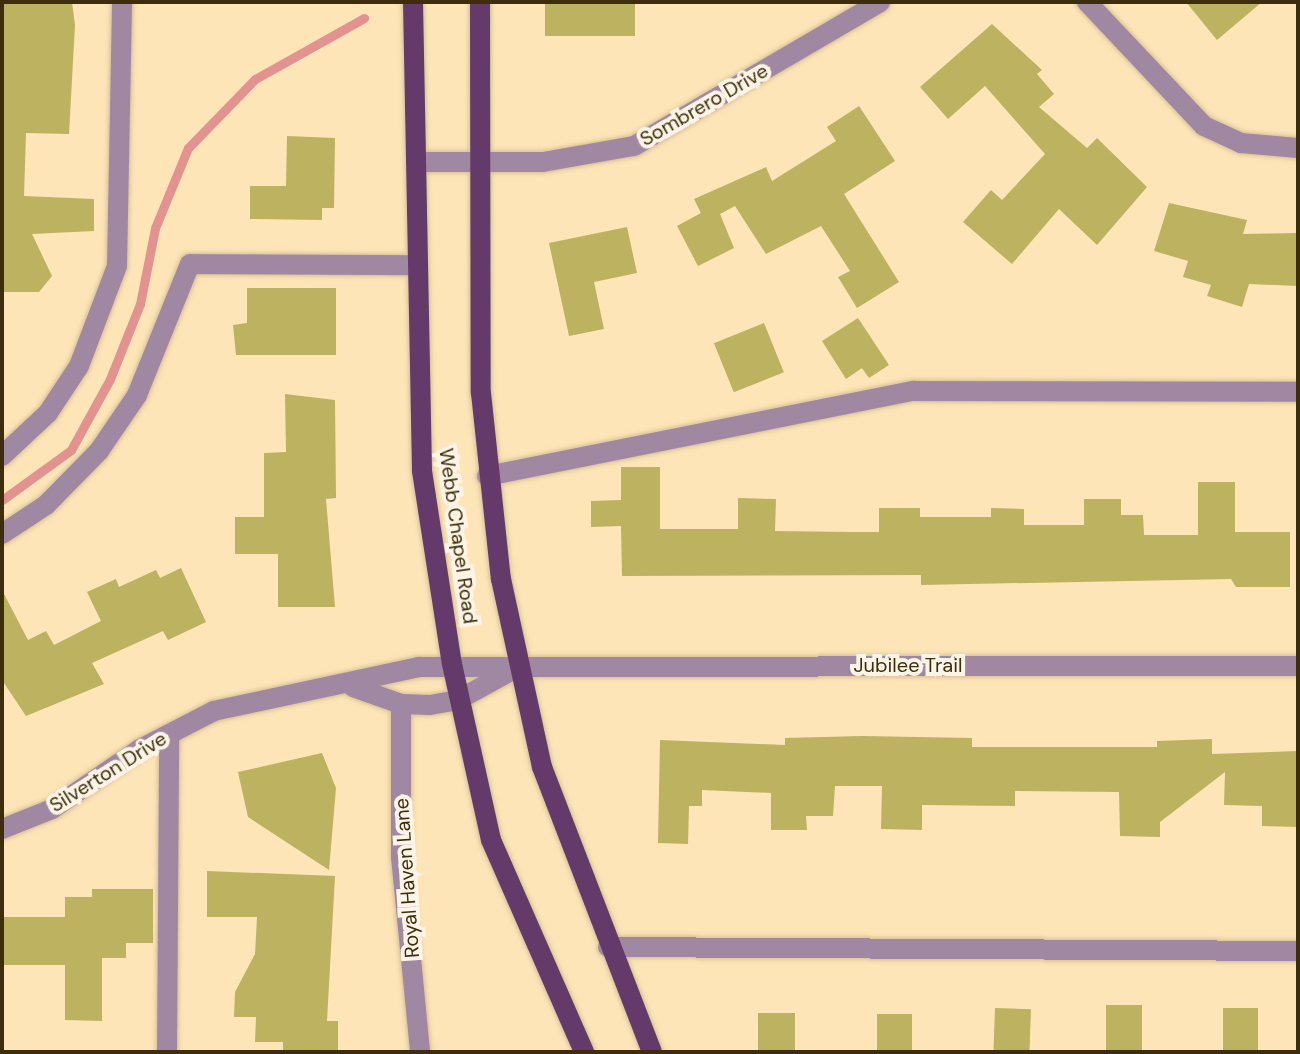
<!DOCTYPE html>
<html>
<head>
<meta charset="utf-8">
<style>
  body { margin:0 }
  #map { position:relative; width:1300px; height:1054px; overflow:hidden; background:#fde5b8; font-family:"DM Sans",sans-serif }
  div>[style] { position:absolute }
  .stream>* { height:9px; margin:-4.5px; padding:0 4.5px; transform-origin:4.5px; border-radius:4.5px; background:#e3938f }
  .building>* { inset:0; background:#bcb25f; transform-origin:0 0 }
  .roads { filter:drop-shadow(0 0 2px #d7c096) drop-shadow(0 0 2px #d7c096) }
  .minor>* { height:20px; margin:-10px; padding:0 10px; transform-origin:10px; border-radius:10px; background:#a088a3 }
  .major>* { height:20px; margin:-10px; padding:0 10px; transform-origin:10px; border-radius:10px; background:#633a69 }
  span { translate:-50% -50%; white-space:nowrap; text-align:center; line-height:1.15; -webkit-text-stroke:8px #fcf4e6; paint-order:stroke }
  .street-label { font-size:20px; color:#3d2d0c }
  .frame { position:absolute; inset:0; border:4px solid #3d2d0c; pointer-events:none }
</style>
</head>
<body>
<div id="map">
  <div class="stream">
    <div style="left:2px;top:500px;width:85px;rotate:-35.9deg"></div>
    <div style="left:71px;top:450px;width:81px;rotate:-61.2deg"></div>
    <div style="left:110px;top:379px;width:81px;rotate:-68.2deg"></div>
    <div style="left:140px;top:304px;width:77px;rotate:-78.8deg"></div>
    <div style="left:155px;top:228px;width:87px;rotate:-67.6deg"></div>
    <div style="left:188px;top:148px;width:96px;rotate:-45.8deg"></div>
    <div style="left:255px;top:79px;width:125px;rotate:-29.2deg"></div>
  </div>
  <div class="building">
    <div style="clip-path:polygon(2px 2px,72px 2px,75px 25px,69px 134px,26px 133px,24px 196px,94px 199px,94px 231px,32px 234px,52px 276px,39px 292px,2px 292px)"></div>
    <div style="left:545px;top:2px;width:90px;height:34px"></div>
    <div style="clip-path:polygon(1186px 2px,1262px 2px,1217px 40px)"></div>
    <div style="clip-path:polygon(992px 24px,1042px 70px,1037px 74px,1054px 94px,1039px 107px,1087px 148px,1097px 138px,1147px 187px,1097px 245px,1059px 209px,1012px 264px,963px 222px,991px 190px,1002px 200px,1045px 154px,985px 86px,948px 119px,920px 87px)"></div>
    <div style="clip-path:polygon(859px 106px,895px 161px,844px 194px,899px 282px,857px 308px,838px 277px,850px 271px,821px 226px,766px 254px,735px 206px,720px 214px,734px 248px,698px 266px,677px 226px,701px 213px,694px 199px,766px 167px,772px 181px,836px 141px,827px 127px)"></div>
    <div style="clip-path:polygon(287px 136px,335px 138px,334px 208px,322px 208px,322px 220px,250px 219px,250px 186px,286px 186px)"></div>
    <div style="clip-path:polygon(1169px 203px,1247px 220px,1243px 234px,1298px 233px,1298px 286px,1249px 284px,1242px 307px,1207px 296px,1211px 285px,1183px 277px,1188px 261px,1154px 251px)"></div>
    <div style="clip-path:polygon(627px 227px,637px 273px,594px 282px,604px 329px,569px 336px,549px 243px)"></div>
    <div style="clip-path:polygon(247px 288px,336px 288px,336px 355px,236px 355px,233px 325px,247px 323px)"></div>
    <div style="clip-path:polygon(858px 318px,889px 365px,869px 378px,862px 368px,846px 379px,822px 341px)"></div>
    <div style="left:764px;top:323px;width:53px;height:54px;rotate:68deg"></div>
    <div style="clip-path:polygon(285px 394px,335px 400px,336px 498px,326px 499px,335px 607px,278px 607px,278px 554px,235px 554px,235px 517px,264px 517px,264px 453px,286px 452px)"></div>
    <div style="clip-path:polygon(621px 467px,660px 467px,660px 529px,738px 529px,738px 498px,776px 499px,775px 531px,851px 532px,879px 532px,879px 508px,920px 508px,920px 517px,991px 517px,991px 508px,1024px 509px,1024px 525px,1084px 525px,1084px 499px,1121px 499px,1121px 515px,1143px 515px,1144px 535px,1198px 535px,1198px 482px,1235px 482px,1235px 532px,1290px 532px,1290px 587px,1236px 587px,1231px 579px,921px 585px,921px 575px,622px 576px,621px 526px,591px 527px,591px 501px,621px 500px)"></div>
    <div style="clip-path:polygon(181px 568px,206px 622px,168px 640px,163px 631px,92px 663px,104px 684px,26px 716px,2px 680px,2px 590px,28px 640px,46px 631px,54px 645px,101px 621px,87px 592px,116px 579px,119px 587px,156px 570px,160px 578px)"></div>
    <div style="clip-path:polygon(862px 736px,972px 738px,972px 747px,1157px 747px,1157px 741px,1212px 739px,1212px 754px,1298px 751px,1298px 827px,1262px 826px,1262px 806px,1224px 805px,1225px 772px,1160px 822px,1160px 837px,1120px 836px,1119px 792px,1015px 791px,1015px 806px,922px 805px,922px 830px,881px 829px,882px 786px,835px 786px,833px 816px,806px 816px,807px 830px,771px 830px,771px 793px,702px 790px,702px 806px,689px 806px,688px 844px,658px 843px,660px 740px,785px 745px,785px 738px)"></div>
    <div style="clip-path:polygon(322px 753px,336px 788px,329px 870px,248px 817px,238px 772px)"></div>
    <div style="clip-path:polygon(207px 871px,335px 876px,327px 1021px,338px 1021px,338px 1052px,283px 1052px,283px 1042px,255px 1042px,256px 1017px,234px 1017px,235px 992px,255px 954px,257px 917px,207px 917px)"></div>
    <div style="clip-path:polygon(92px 889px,153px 889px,153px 943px,126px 943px,126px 958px,102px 958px,102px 1021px,65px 1020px,65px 965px,2px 965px,2px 917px,65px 917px,65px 897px,92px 897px)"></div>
    <div style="left:1106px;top:1005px;width:36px;height:47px"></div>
    <div style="left:995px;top:1008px;width:36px;height:44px;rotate:2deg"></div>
    <div style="left:1223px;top:1008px;width:35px;height:44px"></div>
    <div style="left:795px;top:1013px;width:39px;height:37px;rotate:90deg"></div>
    <div style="left:877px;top:1014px;width:35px;height:38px"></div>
  </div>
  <div class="roads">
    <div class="minor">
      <div style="left:1087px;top:2px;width:170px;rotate:46.7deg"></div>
      <div style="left:1204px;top:126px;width:41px;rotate:24.7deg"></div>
      <div style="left:1241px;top:143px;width:57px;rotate:5deg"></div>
      <div style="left:416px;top:162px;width:127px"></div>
      <div style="left:543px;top:162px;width:92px;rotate:-10deg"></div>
      <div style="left:634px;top:146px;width:285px;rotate:-30.3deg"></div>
      <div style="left:2px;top:456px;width:63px;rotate:-43.1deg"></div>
      <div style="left:48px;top:413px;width:56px;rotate:-56.6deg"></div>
      <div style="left:79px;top:366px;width:107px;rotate:-69.2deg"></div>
      <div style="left:117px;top:266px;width:264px;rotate:-88.9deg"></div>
      <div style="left:487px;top:476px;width:435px;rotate:-11.3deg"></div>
      <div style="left:914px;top:391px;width:384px;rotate:0.1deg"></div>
      <div style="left:2px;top:534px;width:53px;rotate:-33.4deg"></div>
      <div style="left:46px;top:505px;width:76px;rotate:-45.5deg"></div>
      <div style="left:99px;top:451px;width:68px;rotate:-55.8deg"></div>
      <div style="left:137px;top:395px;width:141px;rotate:-68deg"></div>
      <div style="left:190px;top:264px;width:226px;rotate:0.3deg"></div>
      <div style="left:353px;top:687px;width:51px;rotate:19.5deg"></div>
      <div style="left:401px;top:704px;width:29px;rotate:2deg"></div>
      <div style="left:430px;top:705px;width:28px;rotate:-10deg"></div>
      <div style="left:458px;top:700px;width:68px;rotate:-28.8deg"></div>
      <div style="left:401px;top:704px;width:153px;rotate:90deg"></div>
      <div style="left:401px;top:857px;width:196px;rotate:84.4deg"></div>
      <div style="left:2px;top:829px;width:54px;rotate:-21.8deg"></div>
      <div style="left:52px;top:809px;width:107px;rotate:-34.3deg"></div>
      <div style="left:140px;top:749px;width:83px;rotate:-27.2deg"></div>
      <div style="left:214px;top:711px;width:210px;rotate:-12.1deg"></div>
      <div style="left:419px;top:667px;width:879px;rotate:-0.07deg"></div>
      <div style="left:608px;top:947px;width:690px;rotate:0.33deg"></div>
      <div style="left:167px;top:1052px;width:318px;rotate:-89.6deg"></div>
    </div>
    <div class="major">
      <div style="left:413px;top:2px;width:469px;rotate:88.9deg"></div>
      <div style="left:422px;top:471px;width:195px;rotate:81.2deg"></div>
      <div style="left:452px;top:664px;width:180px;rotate:77.5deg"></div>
      <div style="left:491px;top:840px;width:232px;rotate:66.3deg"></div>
      <div style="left:480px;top:2px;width:391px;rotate:89.9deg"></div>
      <div style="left:481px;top:393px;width:187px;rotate:83.9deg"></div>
      <div style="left:501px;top:579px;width:192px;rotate:77.7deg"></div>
      <div style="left:542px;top:767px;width:305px;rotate:68.9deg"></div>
    </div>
  </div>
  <div class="street-label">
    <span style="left:704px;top:105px;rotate:-30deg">Sombrero Drive</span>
    <span style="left:458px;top:536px;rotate:82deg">Webb Chapel Road</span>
    <span style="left:908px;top:665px">Jubilee Trail</span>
    <span style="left:108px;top:772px;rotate:-32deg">Silverton Drive</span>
    <span style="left:407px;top:878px;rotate:-94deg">Royal Haven Lane</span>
  </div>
  <div class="frame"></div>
</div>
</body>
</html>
